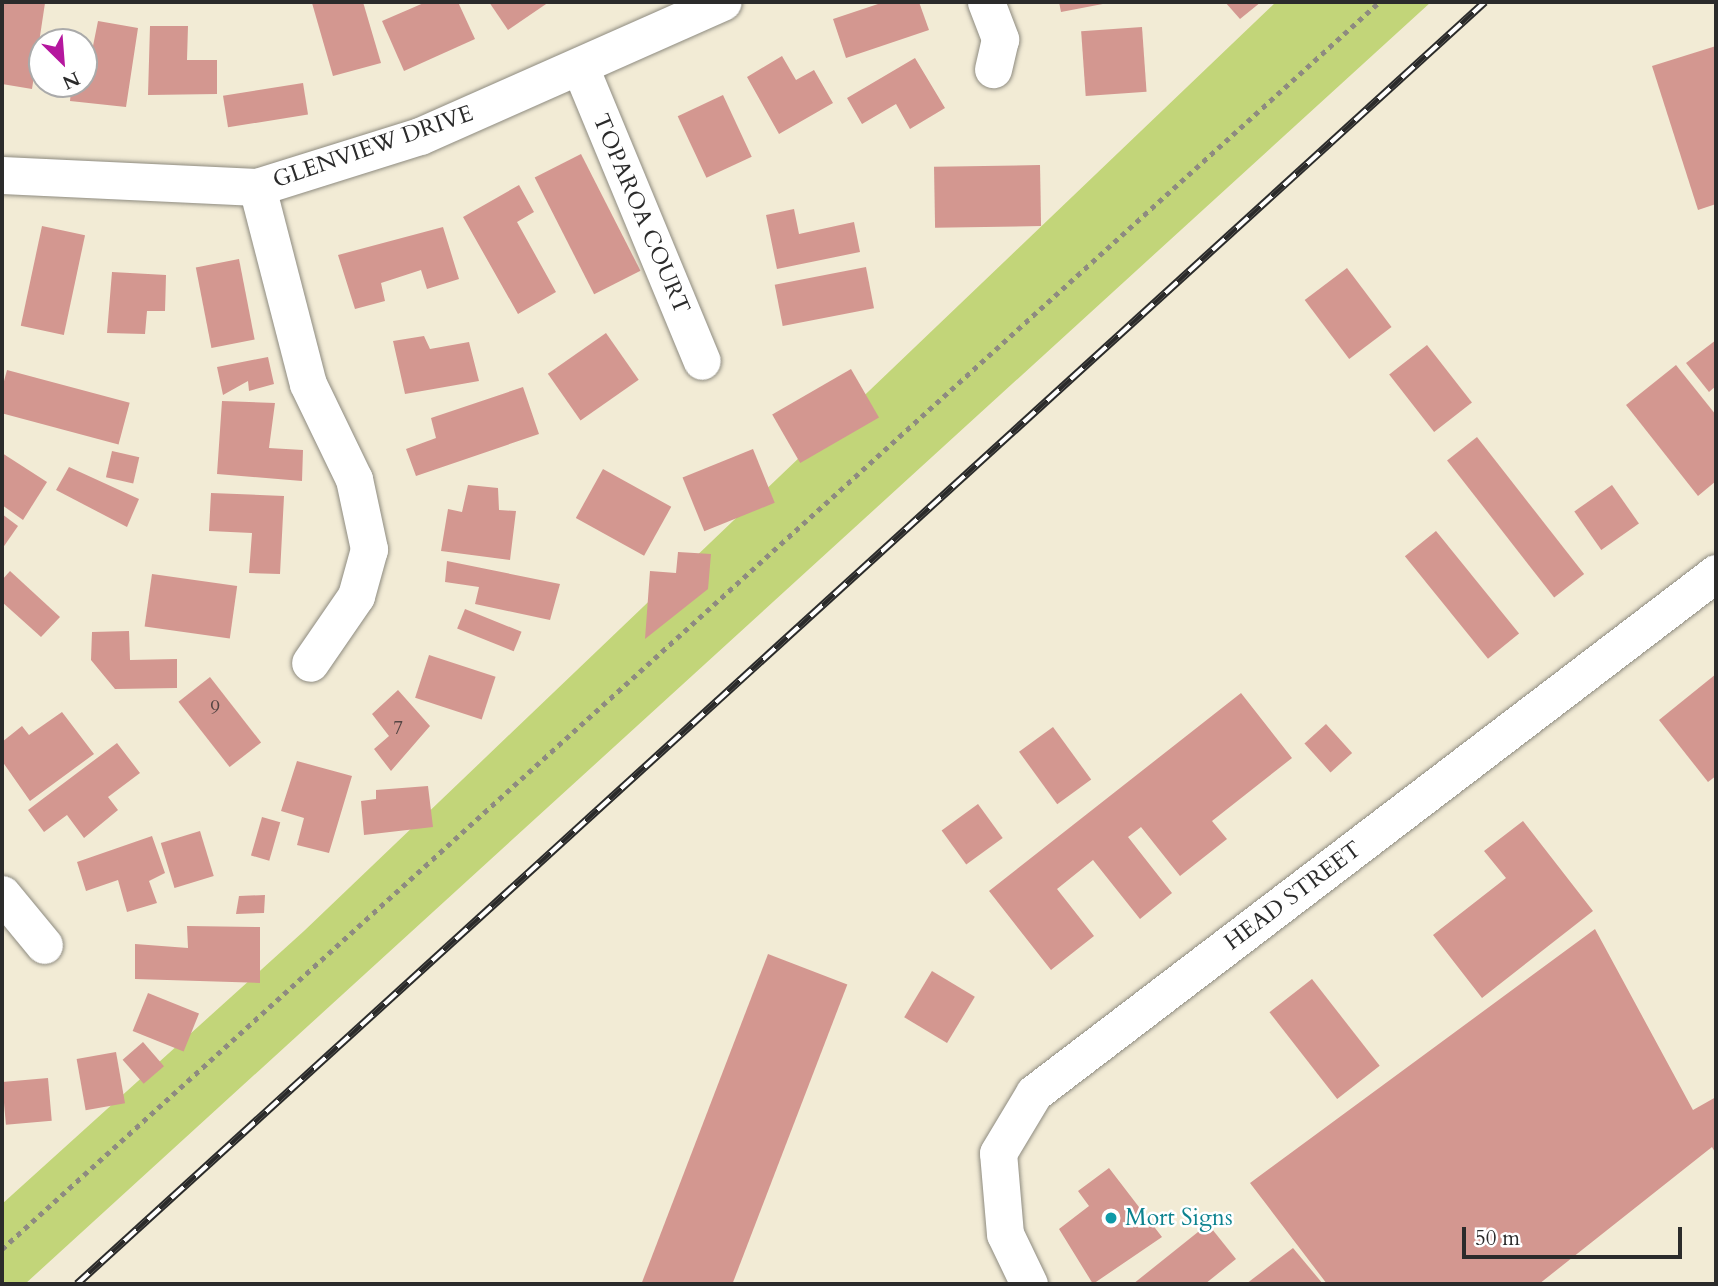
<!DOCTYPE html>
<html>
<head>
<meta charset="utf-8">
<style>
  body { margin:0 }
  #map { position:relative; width:1718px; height:1286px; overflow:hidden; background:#f2ebd5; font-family:Cardo,serif }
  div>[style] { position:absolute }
  .green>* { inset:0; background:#c2d579 }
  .building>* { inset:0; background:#d39790; transform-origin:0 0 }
  .path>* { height:4.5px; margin-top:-2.25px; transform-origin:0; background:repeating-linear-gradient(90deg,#8e8b80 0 5px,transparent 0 10px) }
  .roads { filter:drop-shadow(0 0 2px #8e8b80) drop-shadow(0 0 2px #8e8b80) }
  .minor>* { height:37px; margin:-18.5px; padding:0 18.5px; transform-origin:18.5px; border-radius:18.5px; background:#fff }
  .rail>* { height:8px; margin-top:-4px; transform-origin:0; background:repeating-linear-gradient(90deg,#fff 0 16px,#2b2b2b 0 32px); box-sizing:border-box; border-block:2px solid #2b2b2b }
  .dots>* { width:19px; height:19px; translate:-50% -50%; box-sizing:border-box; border:4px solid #fff; border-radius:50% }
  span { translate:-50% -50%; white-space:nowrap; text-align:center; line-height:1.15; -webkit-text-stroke:5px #fff; paint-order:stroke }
  .number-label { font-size:19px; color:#554644 }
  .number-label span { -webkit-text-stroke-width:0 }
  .street-label { font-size:23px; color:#2b2b2b }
  .culture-label { font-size:23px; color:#0d838f }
  .left { translate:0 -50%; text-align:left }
  .frame { position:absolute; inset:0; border:4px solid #2b2b2b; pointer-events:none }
  .north { position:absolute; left:28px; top:28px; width:70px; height:70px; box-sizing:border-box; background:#fff; border:2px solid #aaa; border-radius:50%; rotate:155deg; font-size:19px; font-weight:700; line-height:28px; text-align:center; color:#2b2b2b }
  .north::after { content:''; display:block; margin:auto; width:24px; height:32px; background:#b5179e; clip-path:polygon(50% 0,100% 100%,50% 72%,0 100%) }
  .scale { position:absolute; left:1462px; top:1227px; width:220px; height:32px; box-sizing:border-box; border:4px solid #2b2b2b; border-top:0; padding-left:9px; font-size:21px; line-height:24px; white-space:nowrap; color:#2b2b2b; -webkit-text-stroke:5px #fff; paint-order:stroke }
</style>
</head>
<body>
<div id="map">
  <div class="green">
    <div style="clip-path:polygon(1276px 2px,1431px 2px,25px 1284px,2px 1284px,2px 1204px,304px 931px)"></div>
  </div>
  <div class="building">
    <div style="clip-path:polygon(4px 2px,45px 3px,32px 89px,2px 84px)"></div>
    <div style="clip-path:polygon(363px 2px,381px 63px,333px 76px,312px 3px)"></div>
    <div style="clip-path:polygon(426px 2px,458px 2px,475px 39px,404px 71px,382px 21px)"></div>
    <div style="clip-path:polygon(489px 2px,549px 2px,508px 30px)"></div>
    <div style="clip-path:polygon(884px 2px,919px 2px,929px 30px,846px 58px,833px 19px)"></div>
    <div style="clip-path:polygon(1059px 2px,1108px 2px,1108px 3px,1061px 12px)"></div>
    <div style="clip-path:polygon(1225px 2px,1261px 2px,1240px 19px)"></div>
    <div style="clip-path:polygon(98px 21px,138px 28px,126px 107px,70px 101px,71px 90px,48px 85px,84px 84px,84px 55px,91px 56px)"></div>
    <div style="clip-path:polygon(150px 26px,188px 26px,187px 60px,217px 60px,217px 94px,148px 95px)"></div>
    <div style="left:1142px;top:27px;width:65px;height:61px;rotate:86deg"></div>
    <div style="clip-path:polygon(1716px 46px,1716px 204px,1698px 210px,1652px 66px)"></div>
    <div style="clip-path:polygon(782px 56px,796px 80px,814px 70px,833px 103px,779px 134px,747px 77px)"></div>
    <div style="clip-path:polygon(915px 58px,945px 108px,910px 129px,896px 104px,862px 124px,847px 98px)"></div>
    <div style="left:303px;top:83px;width:32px;height:81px;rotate:81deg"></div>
    <div style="left:723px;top:95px;width:68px;height:50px;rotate:65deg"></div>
    <div style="left:581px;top:154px;width:131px;height:52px;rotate:63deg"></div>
    <div style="left:1040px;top:165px;width:61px;height:106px;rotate:89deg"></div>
    <div style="clip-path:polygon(519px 185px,534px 212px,517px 222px,556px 292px,518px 314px,463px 217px)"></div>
    <div style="clip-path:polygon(794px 209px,799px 234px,854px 222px,860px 252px,777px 269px,766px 215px)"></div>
    <div style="left:42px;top:226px;width:44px;height:102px;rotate:12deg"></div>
    <div style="clip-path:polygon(443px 227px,459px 279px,427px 289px,421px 270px,381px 283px,385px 301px,355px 309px,338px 255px)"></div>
    <div style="left:239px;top:259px;width:82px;height:44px;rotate:79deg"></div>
    <div style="left:866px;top:267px;width:42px;height:93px;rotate:79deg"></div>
    <div style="left:1347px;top:268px;width:74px;height:53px;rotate:53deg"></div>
    <div style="clip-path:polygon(112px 272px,166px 275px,165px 311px,147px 311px,145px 334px,107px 333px)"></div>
    <div style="left:606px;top:333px;width:57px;height:71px;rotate:55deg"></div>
    <div style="clip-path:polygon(424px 336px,430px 349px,469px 342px,479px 381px,405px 394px,393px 341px)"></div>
    <div style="clip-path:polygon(1716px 340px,1716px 386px,1709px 392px,1686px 363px)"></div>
    <div style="left:1427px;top:345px;width:73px;height:48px;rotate:52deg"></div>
    <div style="clip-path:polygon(268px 357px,274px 384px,249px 391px,248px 381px,223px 395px,217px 367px)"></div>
    <div style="clip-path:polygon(1676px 365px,1716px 415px,1716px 481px,1698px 496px,1626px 405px)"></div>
    <div style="left:851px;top:369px;width:56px;height:91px;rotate:60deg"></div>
    <div style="left:7px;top:370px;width:127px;height:43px;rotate:15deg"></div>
    <div style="clip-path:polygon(523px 387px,539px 434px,416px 476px,406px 449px,436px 438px,431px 418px)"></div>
    <div style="clip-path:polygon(222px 401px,275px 403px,269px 448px,303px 450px,302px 481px,217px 474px)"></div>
    <div style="left:1477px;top:437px;width:174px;height:38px;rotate:52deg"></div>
    <div style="left:753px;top:449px;width:58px;height:76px;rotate:68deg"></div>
    <div style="left:112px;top:451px;width:28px;height:27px;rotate:13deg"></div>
    <div style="clip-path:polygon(2px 453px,47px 482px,23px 520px,2px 505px)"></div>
    <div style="clip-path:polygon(69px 467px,139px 499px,127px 527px,56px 490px)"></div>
    <div style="left:603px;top:469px;width:78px;height:56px;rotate:29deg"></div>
    <div style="clip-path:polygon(468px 485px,498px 488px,499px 510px,516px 511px,510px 560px,441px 551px,448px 509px,462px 512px)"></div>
    <div style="left:1612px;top:485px;width:47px;height:46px;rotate:55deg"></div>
    <div style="clip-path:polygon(211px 493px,284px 496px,280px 574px,249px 573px,252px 533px,209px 531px)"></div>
    <div style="clip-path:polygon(2px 514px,18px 526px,2px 549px)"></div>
    <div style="left:1436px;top:531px;width:132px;height:40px;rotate:51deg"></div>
    <div style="clip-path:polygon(678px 552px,711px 554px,708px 589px,645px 639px,650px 571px,676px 573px)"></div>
    <div style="clip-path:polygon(447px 561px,560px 584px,550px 620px,475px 604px,479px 587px,445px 582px)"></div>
    <div style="clip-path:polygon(10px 571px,60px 617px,41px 637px,2px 602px,2px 580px)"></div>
    <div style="left:152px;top:574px;width:86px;height:53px;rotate:8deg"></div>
    <div style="left:465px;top:609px;width:61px;height:21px;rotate:22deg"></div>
    <div style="clip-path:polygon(129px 631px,130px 660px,177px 659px,177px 688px,115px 689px,91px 660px,92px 632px)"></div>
    <div style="left:429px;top:655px;width:70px;height:45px;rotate:18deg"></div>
    <div style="clip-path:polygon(1716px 674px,1716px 776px,1708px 782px,1659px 720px)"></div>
    <div style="left:210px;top:677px;width:83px;height:40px;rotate:52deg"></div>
    <div style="clip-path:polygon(398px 690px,430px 726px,391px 771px,374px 749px,389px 736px,372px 714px)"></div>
    <div style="clip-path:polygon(1241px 693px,1292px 758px,1212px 821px,1227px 839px,1180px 876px,1141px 827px,1128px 837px,1172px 893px,1140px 919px,1093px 860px,1057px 889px,1094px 936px,1051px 970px,989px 891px)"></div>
    <div style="clip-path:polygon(62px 712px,94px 754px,30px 801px,2px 761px,2px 742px,22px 726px,29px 735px)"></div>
    <div style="left:1326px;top:724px;width:39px;height:29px;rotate:48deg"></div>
    <div style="left:1053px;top:727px;width:65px;height:42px;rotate:54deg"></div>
    <div style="clip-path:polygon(117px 743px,140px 773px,108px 797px,118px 810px,84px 838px,67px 815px,44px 832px,28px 810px)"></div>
    <div style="clip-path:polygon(297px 761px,352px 776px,329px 853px,297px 845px,304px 818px,281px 811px)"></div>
    <div style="clip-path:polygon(428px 786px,433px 827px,364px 835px,361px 801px,376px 799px,376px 790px)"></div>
    <div style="left:978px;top:804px;width:42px;height:45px;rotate:54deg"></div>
    <div style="left:262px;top:817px;width:19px;height:40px;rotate:16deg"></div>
    <div style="clip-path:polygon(1523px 821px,1593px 911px,1482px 998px,1433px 935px,1506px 878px,1484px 851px)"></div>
    <div style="left:200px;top:831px;width:47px;height:41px;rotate:73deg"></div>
    <div style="clip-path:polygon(152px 836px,165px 873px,149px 881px,157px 903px,127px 912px,118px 880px,86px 891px,77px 862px)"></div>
    <div style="clip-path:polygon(265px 895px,264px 913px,236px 914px,239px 896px)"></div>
    <div style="clip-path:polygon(187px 926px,260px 927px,260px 983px,135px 979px,135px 944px,188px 948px)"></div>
    <div style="clip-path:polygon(1595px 929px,1693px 1110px,1716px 1097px,1716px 1154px,1712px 1147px,1539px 1284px,1327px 1284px,1250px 1183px)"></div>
    <div style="left:768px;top:954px;width:85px;height:354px;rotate:21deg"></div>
    <div style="left:932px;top:971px;width:50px;height:54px;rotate:31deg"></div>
    <div style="left:1312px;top:979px;width:110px;height:54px;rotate:52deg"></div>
    <div style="left:148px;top:993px;width:55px;height:41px;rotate:22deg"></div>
    <div style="left:143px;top:1042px;width:32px;height:27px;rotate:49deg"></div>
    <div style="left:116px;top:1052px;width:52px;height:40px;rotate:80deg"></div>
    <div style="left:48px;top:1078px;width:43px;height:46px;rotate:85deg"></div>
    <div style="clip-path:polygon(1109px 1168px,1162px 1237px,1093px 1284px,1059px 1229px,1089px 1206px,1078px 1191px)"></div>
    <div style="clip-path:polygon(1208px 1224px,1236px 1259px,1205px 1284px,1133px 1284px)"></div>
    <div style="clip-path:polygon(1293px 1248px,1323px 1284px,1246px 1284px)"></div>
  </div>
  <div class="path">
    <div style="left:2px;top:1249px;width:1858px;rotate:-42.16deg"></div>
  </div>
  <div class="roads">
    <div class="minor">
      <div style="left:986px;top:2px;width:40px;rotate:69deg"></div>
      <div style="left:1000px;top:39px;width:31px;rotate:103deg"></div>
      <div style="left:580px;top:67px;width:318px;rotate:67.5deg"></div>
      <div style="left:2px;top:175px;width:255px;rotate:2.7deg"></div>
      <div style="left:257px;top:187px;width:171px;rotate:-17.4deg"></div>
      <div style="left:420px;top:136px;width:331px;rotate:-23.9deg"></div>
      <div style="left:257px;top:187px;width:203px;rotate:75.5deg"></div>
      <div style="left:308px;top:384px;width:106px;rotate:64.2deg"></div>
      <div style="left:354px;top:479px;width:72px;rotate:77.9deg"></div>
      <div style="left:369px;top:549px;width:49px;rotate:105.5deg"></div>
      <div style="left:356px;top:596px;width:81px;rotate:124.5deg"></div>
      <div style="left:2px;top:894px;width:66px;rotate:50.5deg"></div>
      <div style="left:1029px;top:1284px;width:55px;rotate:-115.6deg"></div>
      <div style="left:1005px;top:1234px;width:81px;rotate:-94.9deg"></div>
      <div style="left:998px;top:1153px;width:70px;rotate:-59deg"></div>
      <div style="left:1034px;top:1093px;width:858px;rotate:-37.32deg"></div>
    </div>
  </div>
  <div class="rail">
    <div style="left:77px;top:1284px;width:1904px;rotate:-42.32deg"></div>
  </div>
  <div class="dots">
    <div style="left:1111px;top:1218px;background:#0f9aa8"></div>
  </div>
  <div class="number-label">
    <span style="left:215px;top:709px">9</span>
    <span style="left:398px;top:729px">7</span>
  </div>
  <div class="street-label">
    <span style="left:373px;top:147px;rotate:-19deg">GLENVIEW DRIVE</span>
    <span style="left:641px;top:214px;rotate:67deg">TOPAROA COURT</span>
    <span style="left:1293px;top:896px;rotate:-37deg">HEAD STREET</span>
  </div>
  <div class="culture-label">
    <span class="left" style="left:1125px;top:1218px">Mort Signs</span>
  </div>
  <div class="frame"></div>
  <div class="north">N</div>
  <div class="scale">50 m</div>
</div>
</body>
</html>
